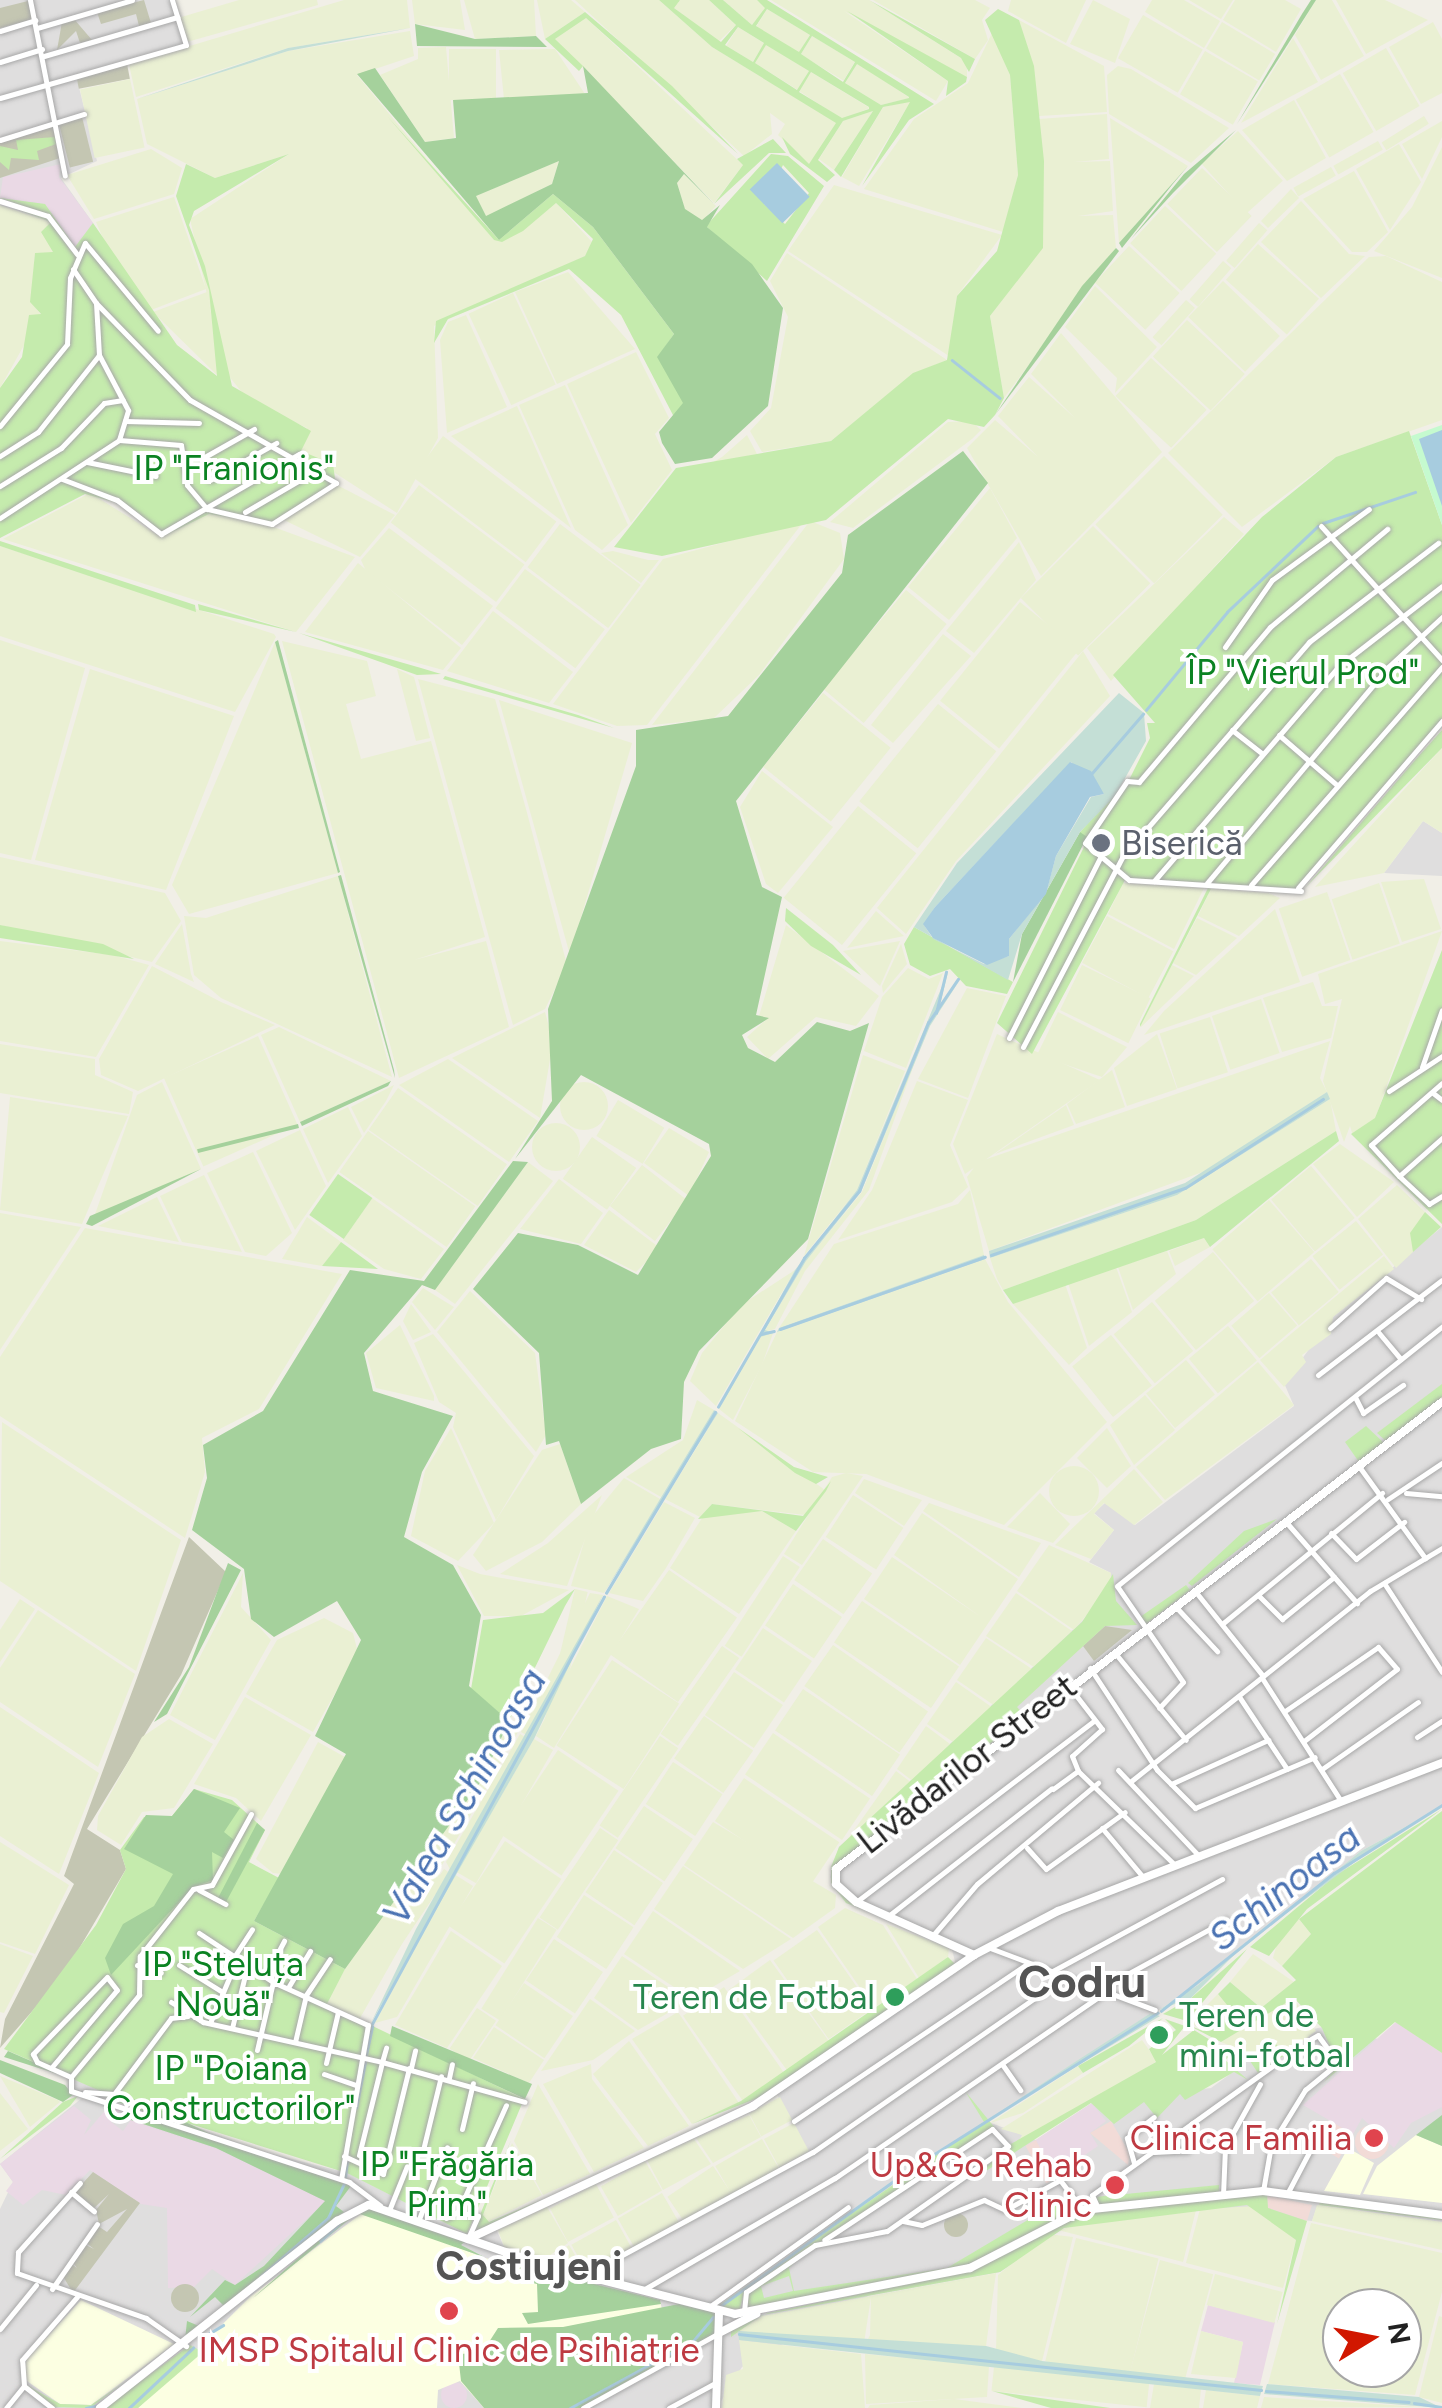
<!DOCTYPE html>
<html>
<head>
<meta charset="utf-8">
<style>
  body { margin:0 }
  #map { position:relative; width:1442px; height:2408px; overflow:hidden; background:#f1efe7; font-family:Figtree,sans-serif }
  div>[style] { position:absolute }
  .residential>* { inset:0; background:#dfdede }
  .commercial>* { inset:0; background:#f2dbd7; transform-origin:0 0 }
  .round { border-radius:50% }
  .industrial>* { inset:0; background:#ead9e5 }
  .education>* { inset:0; background:#fcffe2 }
  .construction>* { inset:0; background:#c4c6b2; transform-origin:0 0 }
  .farmland>* { inset:0; background:#eaf0d3; transform-origin:0 0 }
  .grass>* { inset:0; background:#c5ebad; transform-origin:0 0 }
  .forest>* { inset:0; background:#a5d19c; transform-origin:0 0 }
  .wetland>* { inset:0; background:#c4dfd6 }
  .park>* { inset:0; background:#c5facf }
  .pitch>* { inset:0; background:#85e0c7 }
  .water>* { inset:0; background:#a7ccdf; transform-origin:0 0 }
  .stream>* { height:2.5px; margin:-1.25px; padding:0 1.25px; transform-origin:1.25px; border-radius:1.25px; background:#a7ccdf }
  .roads { filter:drop-shadow(0 0 2px #a8a8a8) drop-shadow(0 0 2px #a8a8a8) }
  .minor>* { height:5px; margin:-2.5px; padding:0 2.5px; transform-origin:2.5px; border-radius:2.5px; background:#fff }
  .tertiary>* { height:8px; margin:-4px; padding:0 4px; transform-origin:4px; border-radius:4px; background:#fff }
  .dots>* { width:28px; height:28px; translate:-50% -50%; box-sizing:border-box; border:5px solid #fff; border-radius:50% }
  span { translate:-50% -50%; white-space:nowrap; text-align:center; line-height:1.15; -webkit-text-stroke:8px #fff; paint-order:stroke }
  .park-label { font-size:35px; color:#0b8322 }
  .worship-label { font-size:35px; color:#5b616d }
  .left { translate:0 -50%; text-align:left }
  .street-label { font-size:35px; color:#212121 }
  .leisure-label { font-size:35px; color:#27864d }
  .right { translate:-100% -50%; text-align:right }
  .health-label { font-size:35px; color:#be3a42 }
  .water-label { font-size:38px; color:#4b73b3; font-style:italic }
  .quarter-label { font-size:40px; color:#545454; font-weight:700 }
  .district-label { font-size:45px; color:#545454; font-weight:700 }
  .north { position:absolute; left:1322px; top:2288px; width:100px; height:100px; box-sizing:border-box; background:#fff; border:2px solid #a6a6a6; border-radius:50%; rotate:80deg; font-size:28px; font-weight:700; line-height:40px; text-align:center; color:#212121 }
  .north::after { content:''; display:block; margin:auto; width:35px; height:45px; background:#d11700; clip-path:polygon(50% 0,100% 100%,50% 72%,0 100%) }
</style>
</head>
<body>
<div id="map">
  <div class="residential">
    <div style="clip-path:polygon(0 0,173px 0,188px 46px,77px 79px,97px 161px,61px 178px,93px 223px,94px 234px,71px 251px,0 205px)"></div>
    <div style="clip-path:polygon(1423px 821px,1442px 833px,1442px 876px,1384px 873px)"></div>
    <div style="clip-path:polygon(1442px 1227px,1442px 1807px,1361px 1851px,1198px 1985px,986px 2121px,1036px 2140px,1092px 2103px,1211px 2088px,1233px 2072px,1233px 2054px,1251px 2059px,1270px 2038px,1323px 2027px,1442px 2053px,1442px 2222px,1318px 2205px,1312px 2221px,1200px 2209px,1064px 2228px,1000px 2272px,870px 2295px,742px 2367px,717px 2408px,0 2408px,0 2209px,13px 2182px,0 2164px,82px 2098px,67px 2089px,70px 2078px,256px 2150px,348px 2173px,467px 2234px,494px 2224px,505px 2249px,582px 2274px,808px 2152px,774px 2089px,956px 1965px,951px 1946px,847px 1903px,830px 1877px,839px 1847px,1095px 1609px,1111px 1573px,1089px 1562px,1114px 1530px,1094px 1513px,1105px 1503px,1135px 1525px,1294px 1406px,1284px 1383px,1333px 1317px)"></div>
  </div>
  <div class="commercial">
    <div style="clip-path:polygon(1111px 2121px,1130px 2154px,1128px 2165px,1090px 2133px)"></div>
    <div style="left:1331px;top:2121px;width:26px;height:28px;rotate:31deg"></div>
    <div class="round" style="left:1355px;top:2125px;width:34px;height:34px"></div>
    <div style="left:1036px;top:2140px;width:43px;height:12px;rotate:61deg"></div>
    <div style="clip-path:polygon(1267px 2195px,1312px 2205px,1307px 2221px,1268px 2208px)"></div>
  </div>
  <div class="industrial">
    <div style="clip-path:polygon(61px 164px,59px 177px,93px 223px,75px 247px,45px 204px,0 198px,3px 177px)"></div>
    <div style="clip-path:polygon(1396px 2022px,1442px 2053px,1442px 2107px,1411px 2123px,1394px 2148px,1362px 2118px,1353px 2134px,1303px 2105px)"></div>
    <div style="clip-path:polygon(1092px 2103px,1106px 2121px,1090px 2133px,1098px 2146px,1055px 2175px,1036px 2140px)"></div>
    <div style="clip-path:polygon(74px 2106px,91px 2120px,84px 2135px,109px 2106px,122px 2108px,111px 2122px,123px 2131px,131px 2120px,216px 2148px,326px 2201px,235px 2285px,212px 2269px,194px 2287px,168px 2288px,167px 2208px,141px 2204px,90px 2170px,66px 2195px,42px 2190px,23px 2205px,6px 2191px,13px 2182px,0 2164px)"></div>
    <div style="clip-path:polygon(1208px 2305px,1275px 2322px,1260px 2385px,1234px 2383px,1243px 2342px,1201px 2331px)"></div>
    <div class="round" style="left:441px;top:2382px;width:26px;height:26px"></div>
  </div>
  <div class="education">
    <div style="clip-path:polygon(1416px 2135px,1442px 2146px,1442px 2203px,1363px 2194px,1377px 2166px)"></div>
    <div style="clip-path:polygon(1348px 2148px,1374px 2163px,1360px 2195px,1324px 2191px)"></div>
    <div style="clip-path:polygon(365px 2211px,485px 2258px,660px 2300px,669px 2344px,484px 2408px,460px 2381px,438px 2390px,437px 2408px,138px 2408px,251px 2296px)"></div>
    <div style="clip-path:polygon(81px 2300px,174px 2344px,91px 2405px,60px 2404px,24px 2379px,26px 2360px)"></div>
  </div>
  <div class="construction">
    <div style="clip-path:polygon(144px 0,151px 23px,139px 26px,136px 14px,101px 24px,97px 12px)"></div>
    <div style="clip-path:polygon(28px 1px,33px 19px,0 28px,0 8px)"></div>
    <div style="clip-path:polygon(74px 19px,92px 40px,80px 43px,76px 31px,57px 50px,62px 22px)"></div>
    <div style="left:127px;top:64px;width:15px;height:52px;rotate:79deg"></div>
    <div style="left:82px;top:117px;width:46px;height:24px;rotate:76deg"></div>
    <div style="clip-path:polygon(55px 125px,63px 157px,0 178px,0 143px)"></div>
    <div style="clip-path:polygon(189px 1537px,226px 1572px,181px 1675px,87px 1829px,120px 1850px,126px 1869px,63px 1976px,0 2048px,5px 2019px,74px 1884px,64px 1876px)"></div>
    <div style="clip-path:polygon(1105px 1626px,1132px 1630px,1094px 1661px,1083px 1646px)"></div>
    <div style="clip-path:polygon(93px 2172px,140px 2203px,73px 2293px,61px 2273px,69px 2262px,77px 2268px,71px 2260px,84px 2244px,94px 2249px,85px 2242px,98px 2226px,107px 2232px,127px 2209px,99px 2224px,96px 2210px,109px 2194px,93px 2209px,74px 2193px)"></div>
    <div class="round" style="left:944px;top:2213px;width:24px;height:24px"></div>
    <div class="round" style="left:171px;top:2284px;width:28px;height:28px"></div>
  </div>
  <div class="farmland">
    <div style="clip-path:polygon(239px 0,317px 0,318px 5px,187px 42px,178px 18px)"></div>
    <div style="clip-path:polygon(344px 0,407px 0,410px 28px,288px 48px,136px 97px,129px 64px)"></div>
    <div style="clip-path:polygon(412px 0,460px 0,465px 30px,415px 24px)"></div>
    <div style="clip-path:polygon(464px 0,534px 0,536px 36px,475px 39px)"></div>
    <div style="clip-path:polygon(537px 0,571px 0,585px 12px,545px 39px)"></div>
    <div style="clip-path:polygon(575px 0,659px 0,712px 47px,837px 123px,809px 165px,778px 135px,785px 124px,770px 113px,772px 134px,744px 156px)"></div>
    <div style="clip-path:polygon(680px 0,709px 0,736px 25px,718px 42px,673px 7px)"></div>
    <div style="clip-path:polygon(723px 0,757px 0,766px 8px,752px 25px)"></div>
    <div style="clip-path:polygon(771px 0,869px 0,967px 62px,967px 78px,844px 11px,948px 81px,936px 101px)"></div>
    <div style="clip-path:polygon(873px 0,975px 0,990px 8px,982px 20px,988px 40px,975px 59px)"></div>
    <div style="clip-path:polygon(1011px 0,1086px 0,1066px 43px,1008px 11px)"></div>
    <div style="clip-path:polygon(1093px 0,1130px 19px,1115px 63px,1070px 44px)"></div>
    <div style="clip-path:polygon(1152px 0,1184px 0,1220px 21px,1204px 48px,1145px 12px)"></div>
    <div style="clip-path:polygon(1189px 0,1233px 0,1221px 19px)"></div>
    <div style="clip-path:polygon(1235px 0,1285px 0,1301px 9px,1276px 52px,1223px 20px)"></div>
    <div style="clip-path:polygon(1316px 0,1332px 0,1364px 56px,1321px 80px,1295px 35px)"></div>
    <div style="clip-path:polygon(1336px 0,1385px 0,1428px 20px,1366px 54px)"></div>
    <div style="left:767px;top:9px;width:50px;height:21px;rotate:31deg"></div>
    <div style="left:1143px;top:15px;width:69px;height:50px;rotate:30deg"></div>
    <div style="clip-path:polygon(585px 17px,743px 165px,714px 203px,555px 39px)"></div>
    <div style="clip-path:polygon(1019px 20px,1104px 66px,1107px 112px,1039px 116px)"></div>
    <div style="left:1222px;top:22px;width:62px;height:31px;rotate:31deg"></div>
    <div style="clip-path:polygon(1433px 22px,1442px 39px,1442px 93px,1421px 104px,1389px 47px)"></div>
    <div style="left:738px;top:27px;width:31px;height:22px;rotate:32deg"></div>
    <div style="clip-path:polygon(410px 31px,414px 56px,357px 75px,494px 240px,556px 203px,593px 243px,585px 256px,434px 326px,438px 438px,397px 513px,301px 451px,307px 428px,249px 401px,224px 370px,190px 219px,289px 154px,215px 178px,147px 144px,137px 99px,288px 51px)"></div>
    <div style="clip-path:polygon(992px 33px,1010px 75px,1018px 175px,1003px 232px,864px 189px,914px 119px,968px 83px)"></div>
    <div style="left:812px;top:36px;width:50px;height:22px;rotate:31deg"></div>
    <div style="clip-path:polygon(1293px 38px,1318px 82px,1241px 123px)"></div>
    <div style="left:766px;top:44px;width:51px;height:22px;rotate:32deg"></div>
    <div style="clip-path:polygon(446px 47px,454px 138px,425px 142px,380px 75px,418px 59px,418px 48px)"></div>
    <div style="left:1386px;top:48px;width:67px;height:50px;rotate:60deg"></div>
    <div style="left:449px;top:49px;width:47px;height:51px"></div>
    <div style="clip-path:polygon(555px 49px,585px 94px,504px 99px,499px 50px)"></div>
    <div style="left:1205px;top:51px;width:61px;height:50px;rotate:30deg"></div>
    <div style="clip-path:polygon(857px 63px,910px 98px,881px 105px,845px 83px)"></div>
    <div style="clip-path:polygon(1118px 66px,1131px 69px,1229px 128px,1191px 163px,1109px 114px,1107px 75px)"></div>
    <div style="clip-path:polygon(811px 72px,870px 108px,842px 119px,799px 91px)"></div>
    <div style="left:1340px;top:74px;width:67px;height:51px;rotate:60deg"></div>
    <div style="left:130px;top:79px;width:70px;height:51px;rotate:78deg"></div>
    <div style="clip-path:polygon(1294px 100px,1326px 158px,1287px 181px,1242px 130px)"></div>
    <div style="clip-path:polygon(911px 101px,859px 186px,842px 177px,883px 107px)"></div>
    <div style="clip-path:polygon(873px 111px,834px 170px,819px 159px,843px 121px)"></div>
    <div style="clip-path:polygon(1107px 114px,1109px 159px,1074px 162px,1110px 161px,1113px 211px,1078px 216px,1113px 215px,1116px 248px,1004px 398px,990px 316px,1042px 248px,1039px 119px)"></div>
    <div style="left:1424px;top:116px;width:9px;height:50px;rotate:58deg"></div>
    <div style="clip-path:polygon(1110px 118px,1188px 166px,1119px 243px)"></div>
    <div style="clip-path:polygon(1442px 121px,1442px 137px,1422px 179px,1402px 144px)"></div>
    <div style="left:1238px;top:131px;width:67px;height:49px;rotate:48deg"></div>
    <div style="left:1378px;top:141px;width:10px;height:51px;rotate:61deg"></div>
    <div style="clip-path:polygon(1399px 144px,1421px 182px,1390px 230px,1356px 169px)"></div>
    <div style="clip-path:polygon(1442px 147px,1442px 278px,1374px 251px,1412px 207px)"></div>
    <div style="clip-path:polygon(151px 149px,182px 168px,174px 194px,94px 219px,67px 175px)"></div>
    <div style="clip-path:polygon(559px 161px,552px 184px,486px 217px,475px 196px)"></div>
    <div style="left:1331px;top:167px;width:10px;height:43px;rotate:61deg"></div>
    <div style="left:1202px;top:168px;width:69px;height:50px;rotate:44deg"></div>
    <div style="clip-path:polygon(1354px 171px,1388px 232px,1367px 252px,1352px 252px,1303px 199px)"></div>
    <div style="clip-path:polygon(684px 174px,716px 206px,702px 221px,685px 210px,677px 183px)"></div>
    <div style="clip-path:polygon(834px 185px,1002px 235px,957px 296px,949px 356px,788px 251px)"></div>
    <div style="clip-path:polygon(1291px 189px,1299px 198px,1268px 228px,1261px 221px)"></div>
    <div style="clip-path:polygon(174px 197px,206px 289px,151px 310px,114px 264px,96px 222px)"></div>
    <div style="clip-path:polygon(1301px 201px,1349px 254px,1365px 256px,1321px 298px,1261px 242px)"></div>
    <div style="clip-path:polygon(0 205px,51px 222px,53px 253px,35px 253px,31px 302px,41px 315px,0 388px)"></div>
    <div style="left:1165px;top:206px;width:70px;height:51px;rotate:43deg"></div>
    <div style="left:1259px;top:223px;width:11px;height:50px;rotate:41deg"></div>
    <div style="left:1258px;top:244px;width:82px;height:48px;rotate:42deg"></div>
    <div style="left:1129px;top:246px;width:69px;height:50px;rotate:43deg"></div>
    <div style="clip-path:polygon(787px 253px,947px 360px,913px 374px,831px 441px,762px 452px,750px 431px,771px 408px,788px 317px,770px 281px)"></div>
    <div style="clip-path:polygon(1386px 256px,1442px 282px,1442px 420px,1336px 457px,1242px 527px,1168px 453px,1369px 257px)"></div>
    <div style="left:1223px;top:261px;width:11px;height:51px;rotate:41deg"></div>
    <div style="clip-path:polygon(568px 272px,635px 349px,557px 384px,515px 292px)"></div>
    <div style="left:1223px;top:281px;width:79px;height:50px;rotate:44deg"></div>
    <div style="clip-path:polygon(1095px 286px,1157px 347px,1115px 393px,1117px 378px,1065px 327px)"></div>
    <div style="clip-path:polygon(207px 292px,212px 318px,218px 376px,153px 312px)"></div>
    <div style="left:513px;top:293px;width:101px;height:49px;rotate:65deg"></div>
    <div style="left:1186px;top:300px;width:12px;height:50px;rotate:42deg"></div>
    <div style="clip-path:polygon(466px 315px,507px 407px,447px 433px,440px 340px,448px 322px)"></div>
    <div style="left:1187px;top:320px;width:79px;height:50px;rotate:43deg"></div>
    <div style="clip-path:polygon(1061px 333px,1162px 452px,1041px 576px,967px 448px,995px 420px,1038px 457px,998px 416px,1029px 377px,1075px 418px,1031px 374px)"></div>
    <div style="clip-path:polygon(636px 352px,669px 418px,655px 434px,672px 470px,631px 523px,567px 384px)"></div>
    <div style="left:1151px;top:358px;width:76px;height:52px;rotate:43deg"></div>
    <div style="clip-path:polygon(565px 385px,628px 525px,602px 550px,575px 530px,519px 405px)"></div>
    <div style="clip-path:polygon(517px 406px,571px 528px,451px 436px)"></div>
    <div style="clip-path:polygon(971px 421px,981px 430px,972px 439px,853px 528px,830px 522px,948px 422px)"></div>
    <div style="clip-path:polygon(747px 435px,757px 454px,710px 464px,722px 457px)"></div>
    <div style="left:443px;top:436px;width:142px;height:51px;rotate:37deg"></div>
    <div style="left:1164px;top:456px;width:83px;height:97px;rotate:45deg"></div>
    <div style="clip-path:polygon(337px 485px,395px 515px,360px 557px,284px 520px)"></div>
    <div style="left:419px;top:485px;width:132px;height:47px;rotate:37deg"></div>
    <div style="clip-path:polygon(990px 488px,1017px 538px,949px 620px,908px 587px)"></div>
    <div style="clip-path:polygon(90px 493px,161px 537px,201px 515px,233px 512px,355px 557px,296px 632px,3px 539px)"></div>
    <div style="clip-path:polygon(1224px 517px,1244px 534px,1111px 681px,1087px 648px)"></div>
    <div style="clip-path:polygon(804px 521px,647px 725px,617px 726px,553px 704px,663px 559px)"></div>
    <div style="clip-path:polygon(810px 521px,840px 533px,844px 559px,759px 675px,713px 719px,652px 725px)"></div>
    <div style="left:560px;top:524px;width:101px;height:54px;rotate:37deg"></div>
    <div style="left:1093px;top:526px;width:81px;height:102px;rotate:45deg"></div>
    <div style="clip-path:polygon(389px 528px,493px 606px,462px 645px,366px 571px,361px 560px)"></div>
    <div style="clip-path:polygon(1019px 542px,1036px 580px,974px 653px,946px 631px)"></div>
    <div style="clip-path:polygon(0 546px,274px 634px,276px 637px,235px 712px,0 636px)"></div>
    <div style="clip-path:polygon(613px 551px,648px 560px,659px 560px,641px 583px,601px 553px)"></div>
    <div style="clip-path:polygon(358px 563px,461px 648px,443px 670px,305px 632px)"></div>
    <div style="left:525px;top:569px;width:100px;height:49px;rotate:37deg"></div>
    <div style="left:906px;top:590px;width:53px;height:129px;rotate:40deg"></div>
    <div style="left:1020px;top:602px;width:76px;height:127px;rotate:39deg"></div>
    <div style="clip-path:polygon(493px 611px,573px 672px,549px 703px,447px 671px)"></div>
    <div style="clip-path:polygon(943px 634px,971px 656px,893px 743px,871px 725px)"></div>
    <div style="clip-path:polygon(0 640px,85px 668px,31px 860px,0 853px)"></div>
    <div style="clip-path:polygon(282px 641px,367px 661px,376px 696px,346px 704px,361px 759px,431px 741px,485px 937px,414px 960px,486px 941px,509px 1027px,399px 1078px)"></div>
    <div style="clip-path:polygon(275px 642px,338px 873px,189px 914px,172px 885px)"></div>
    <div style="clip-path:polygon(1083px 651px,1110px 696px,956px 861px,906px 934px,877px 908px)"></div>
    <div style="clip-path:polygon(90px 669px,234px 716px,166px 890px,35px 860px)"></div>
    <div style="clip-path:polygon(397px 669px,414px 677px,430px 738px,416px 741px)"></div>
    <div style="clip-path:polygon(418px 679px,495px 699px,526px 809px,567px 965px,545px 1009px,513px 1025px)"></div>
    <div style="left:823px;top:693px;width:87px;height:95px;rotate:39deg"></div>
    <div style="clip-path:polygon(499px 700px,632px 743px,570px 955px)"></div>
    <div style="left:938px;top:704px;width:75px;height:125px;rotate:39deg"></div>
    <div style="clip-path:polygon(1442px 748px,1442px 833px,1423px 821px,1384px 873px,1315px 887px)"></div>
    <div style="clip-path:polygon(762px 771px,833px 827px,778px 893px,766px 884px,740px 807px)"></div>
    <div style="left:858px;top:806px;width:75px;height:118px;rotate:39deg"></div>
    <div style="clip-path:polygon(0 857px,165px 893px,181px 921px,152px 962px,0 925px)"></div>
    <div style="clip-path:polygon(338px 876px,392px 1077px,221px 998px,194px 975px,184px 916px,206px 918px)"></div>
    <div style="clip-path:polygon(1424px 879px,1441px 929px,1402px 942px,1381px 882px)"></div>
    <div style="clip-path:polygon(1123px 883px,1204px 888px,1174px 949px,1108px 914px)"></div>
    <div style="left:1379px;top:883px;width:64px;height:50px;rotate:71deg"></div>
    <div style="clip-path:polygon(1211px 889px,1268px 893px,1280px 898px,1239px 936px,1198px 916px)"></div>
    <div style="left:1327px;top:892px;width:72px;height:51px;rotate:71deg"></div>
    <div style="clip-path:polygon(1275px 909px,1300px 982px,1144px 1035px,1164px 1011px)"></div>
    <div style="clip-path:polygon(876px 911px,904px 936px,847px 948px)"></div>
    <div style="left:1107px;top:916px;width:75px;height:53px;rotate:28deg"></div>
    <div style="clip-path:polygon(1197px 918px,1237px 938px,1196px 975px,1173px 963px)"></div>
    <div style="clip-path:polygon(182px 924px,191px 974px,194px 982px,155px 964px)"></div>
    <div style="clip-path:polygon(786px 925px,879px 996px,856px 1026px,816px 1017px,768px 1059px,747px 1037px,768px 1018px,759px 1016px)"></div>
    <div style="clip-path:polygon(1442px 931px,1375px 1119px,1353px 1136px,1350px 1126px,1344px 1142px,1323px 1081px,1342px 999px,1325px 1004px,1318px 974px)"></div>
    <div style="clip-path:polygon(0 941px,112px 955px,149px 965px,96px 1057px,0 1041px)"></div>
    <div style="clip-path:polygon(900px 941px,880px 986px,843px 951px)"></div>
    <div style="clip-path:polygon(901px 944px,907px 964px,883px 993px,882px 986px)"></div>
    <div style="left:1082px;top:965px;width:76px;height:50px;rotate:26deg"></div>
    <div style="clip-path:polygon(1172px 965px,1194px 976px,1141px 1027px,1141px 1024px)"></div>
    <div style="clip-path:polygon(152px 966px,221px 1002px,275px 1025px,138px 1091px,101px 1075px,99px 1059px)"></div>
    <div style="clip-path:polygon(908px 968px,929px 979px,943px 973px,906px 1068px,864px 1051px,882px 997px)"></div>
    <div style="clip-path:polygon(1313px 982px,1322px 1006px,1338px 1006px,1331px 1038px,1282px 1052px,1263px 998px)"></div>
    <div style="clip-path:polygon(967px 988px,1006px 996px,968px 1098px,918px 1079px)"></div>
    <div style="left:1261px;top:999px;width:57px;height:52px;rotate:71deg"></div>
    <div style="clip-path:polygon(545px 1012px,553px 1042px,540px 1118px,452px 1058px)"></div>
    <div style="clip-path:polygon(1058px 1012px,1127px 1047px,1102px 1077px,1037px 1055px)"></div>
    <div style="left:1210px;top:1017px;width:58px;height:53px;rotate:72deg"></div>
    <div style="clip-path:polygon(279px 1027px,391px 1081px,300px 1122px,261px 1035px)"></div>
    <div style="clip-path:polygon(997px 1034px,1100px 1080px,965px 1174px,953px 1144px)"></div>
    <div style="clip-path:polygon(1157px 1034px,1177px 1089px,1127px 1106px,1114px 1068px)"></div>
    <div style="left:258px;top:1036px;width:97px;height:103px;rotate:66deg"></div>
    <div style="clip-path:polygon(1330px 1041px,1320px 1078px,1327px 1092px,1205px 1171px,989px 1251px,967px 1177px,978px 1162px)"></div>
    <div style="clip-path:polygon(0 1044px,95px 1059px,95px 1075px,133px 1092px,129px 1114px,0 1093px)"></div>
    <div style="clip-path:polygon(921px 1045px,869px 1190px,805px 1271px,775px 1329px,764px 1332px,806px 1261px,862px 1192px)"></div>
    <div style="clip-path:polygon(863px 1055px,905px 1071px,857px 1190px,804px 1256px)"></div>
    <div style="clip-path:polygon(448px 1059px,538px 1121px,509px 1162px,399px 1085px)"></div>
    <div style="clip-path:polygon(1112px 1070px,1125px 1107px,1076px 1124px,1067px 1104px)"></div>
    <div style="clip-path:polygon(917px 1081px,968px 1100px,950px 1145px,968px 1187px,952px 1202px,838px 1240px,872px 1190px)"></div>
    <div class="round" style="left:560px;top:1082px;width:48px;height:48px"></div>
    <div style="clip-path:polygon(162px 1082px,201px 1169px,93px 1220px,137px 1095px)"></div>
    <div style="clip-path:polygon(394px 1085px,386px 1101px,364px 1133px,351px 1107px)"></div>
    <div style="left:398px;top:1088px;width:133px;height:51px;rotate:35deg"></div>
    <div style="clip-path:polygon(10px 1097px,128px 1116px,82px 1224px,0 1210px)"></div>
    <div style="clip-path:polygon(1330px 1099px,1336px 1131px,1196px 1220px,1003px 1290px,997px 1279px,990px 1258px,1177px 1195px)"></div>
    <div style="left:618px;top:1100px;width:54px;height:42px;rotate:31deg"></div>
    <div style="clip-path:polygon(1066px 1105px,1074px 1125px,995px 1154px)"></div>
    <div style="clip-path:polygon(348px 1107px,362px 1136px,328px 1183px,303px 1129px)"></div>
    <div class="round" style="left:532px;top:1123px;width:48px;height:48px"></div>
    <div style="clip-path:polygon(669px 1128px,709px 1152px,689px 1196px,644px 1163px)"></div>
    <div style="clip-path:polygon(300px 1130px,326px 1186px,295px 1230px,256px 1151px)"></div>
    <div style="left:368px;top:1131px;width:131px;height:50px;rotate:35deg"></div>
    <div style="left:592px;top:1137px;width:54px;height:51px;rotate:35deg"></div>
    <div style="clip-path:polygon(1340px 1144px,1394px 1182px,1357px 1217px,1313px 1164px)"></div>
    <div style="clip-path:polygon(253px 1152px,292px 1233px,266px 1256px,245px 1252px,207px 1173px)"></div>
    <div style="clip-path:polygon(528px 1162px,553px 1181px,455px 1304px,435px 1290px)"></div>
    <div style="left:642px;top:1165px;width:57px;height:52px;rotate:38deg"></div>
    <div style="left:1311px;top:1166px;width:68px;height:52px;rotate:50deg"></div>
    <div style="clip-path:polygon(204px 1175px,242px 1252px,182px 1242px,160px 1196px)"></div>
    <div style="clip-path:polygon(559px 1179px,603px 1213px,581px 1244px,520px 1229px)"></div>
    <div style="clip-path:polygon(1397px 1185px,1425px 1212px,1413px 1252px,1396px 1268px,1358px 1219px)"></div>
    <div style="clip-path:polygon(970px 1190px,984px 1255px,779px 1328px,834px 1244px,958px 1204px)"></div>
    <div style="clip-path:polygon(157px 1197px,179px 1242px,98px 1226px)"></div>
    <div style="clip-path:polygon(372px 1198px,444px 1249px,421px 1279px,384px 1269px,343px 1240px)"></div>
    <div style="left:1269px;top:1200px;width:69px;height:75px;rotate:49deg"></div>
    <div style="clip-path:polygon(609px 1210px,660px 1248px,636px 1272px,584px 1245px)"></div>
    <div style="clip-path:polygon(0 1213px,81px 1227px,0 1350px)"></div>
    <div style="clip-path:polygon(307px 1217px,341px 1242px,322px 1266px,282px 1259px)"></div>
    <div style="left:1356px;top:1221px;width:43px;height:56px;rotate:51deg"></div>
    <div style="clip-path:polygon(85px 1228px,342px 1274px,259px 1409px,202px 1438px,205px 1472px,185px 1538px,0 1416px,0 1357px)"></div>
    <div style="clip-path:polygon(1204px 1238px,1210px 1247px,1175px 1266px,1169px 1251px)"></div>
    <div style="clip-path:polygon(1167px 1251px,1176px 1274px,1133px 1310px,1118px 1267px)"></div>
    <div style="left:1213px;top:1252px;width:64px;height:76px;rotate:50deg"></div>
    <div style="clip-path:polygon(1384px 1256px,1394px 1269px,1333px 1317px,1331px 1334px,1302px 1355px,1306px 1362px,1284px 1387px,1260px 1360px)"></div>
    <div style="clip-path:polygon(985px 1259px,1008px 1302px,1107px 1422px,1004px 1525px,866px 1474px,813px 1472px,735px 1421px,777px 1332px)"></div>
    <div style="left:1311px;top:1259px;width:43px;height:52px;rotate:50deg"></div>
    <div style="clip-path:polygon(1116px 1267px,1132px 1312px,1089px 1346px,1068px 1283px)"></div>
    <div style="clip-path:polygon(795px 1270px,716px 1406px,690px 1381px,702px 1353px,741px 1305px)"></div>
    <div style="clip-path:polygon(1065px 1284px,1087px 1348px,1069px 1365px,1013px 1304px)"></div>
    <div style="clip-path:polygon(423px 1288px,454px 1307px,435px 1330px,412px 1302px)"></div>
    <div style="clip-path:polygon(470px 1291px,535px 1353px,546px 1435px,536px 1452px,437px 1332px)"></div>
    <div style="left:1269px;top:1293px;width:43px;height:50px;rotate:49deg"></div>
    <div style="left:1152px;top:1302px;width:64px;height:50px;rotate:50deg"></div>
    <div style="clip-path:polygon(411px 1304px,431px 1332px,413px 1340px,403px 1321px)"></div>
    <div style="clip-path:polygon(400px 1325px,434px 1396px,434px 1401px,376px 1388px,366px 1353px)"></div>
    <div style="left:1228px;top:1326px;width:45px;height:51px;rotate:50deg"></div>
    <div style="clip-path:polygon(773px 1333px,762px 1365px,733px 1420px,719px 1409px,760px 1336px)"></div>
    <div style="clip-path:polygon(433px 1334px,534px 1456px,496px 1520px,453px 1427px,456px 1413px,439px 1402px,414px 1343px)"></div>
    <div style="left:1111px;top:1335px;width:65px;height:50px;rotate:51deg"></div>
    <div style="left:1186px;top:1360px;width:45px;height:52px;rotate:50deg"></div>
    <div style="clip-path:polygon(1258px 1362px,1294px 1405px,1165px 1500px,1136px 1467px)"></div>
    <div style="clip-path:polygon(1145px 1395px,1175px 1430px,1134px 1465px,1110px 1425px)"></div>
    <div style="clip-path:polygon(697px 1400px,714px 1410px,661px 1497px,626px 1477px,683px 1440px)"></div>
    <div style="clip-path:polygon(718px 1413px,825px 1490px,805px 1515px,712px 1504px,700px 1517px,665px 1499px)"></div>
    <div style="clip-path:polygon(2px 1422px,181px 1540px,136px 1671px,0 1581px)"></div>
    <div style="clip-path:polygon(451px 1428px,494px 1523px,458px 1561px,411px 1536px,425px 1471px)"></div>
    <div style="clip-path:polygon(1107px 1428px,1131px 1466px,1107px 1488px,1077px 1458px)"></div>
    <div style="clip-path:polygon(560px 1444px,581px 1504px,542px 1542px,486px 1571px,473px 1555px,542px 1450px)"></div>
    <div class="round" style="left:1049px;top:1466px;width:50px;height:50px"></div>
    <div style="clip-path:polygon(1134px 1469px,1163px 1502px,1134px 1525px,1104px 1503px,1094px 1514px,1114px 1530px,1091px 1559px,1055px 1545px)"></div>
    <div style="clip-path:polygon(846px 1473px,863px 1476px,802px 1565px,784px 1554px,832px 1477px)"></div>
    <div style="clip-path:polygon(624px 1478px,660px 1499px,604px 1593px,571px 1586px,591px 1518px)"></div>
    <div style="clip-path:polygon(864px 1479px,922px 1500px,904px 1526px,855px 1493px)"></div>
    <div style="clip-path:polygon(1040px 1493px,1070px 1524px,1053px 1543px,1007px 1527px)"></div>
    <div style="clip-path:polygon(602px 1495px,567px 1586px,500px 1574px,548px 1543px)"></div>
    <div style="left:853px;top:1495px;width:60px;height:50px;rotate:33deg"></div>
    <div style="clip-path:polygon(664px 1502px,695px 1518px,666px 1568px,643px 1601px,609px 1593px)"></div>
    <div style="clip-path:polygon(929px 1503px,1041px 1543px,1019px 1577px,923px 1511px)"></div>
    <div style="clip-path:polygon(762px 1511px,796px 1531px,739px 1614px,670px 1568px,704px 1515px)"></div>
    <div style="clip-path:polygon(922px 1513px,1018px 1579px,960px 1665px,864px 1599px,892px 1557px,981px 1617px,894px 1555px)"></div>
    <div style="left:823px;top:1539px;width:60px;height:50px;rotate:35deg"></div>
    <div style="clip-path:polygon(1049px 1545px,1111px 1573px,1111px 1586px,1074px 1630px,1017px 1591px)"></div>
    <div style="left:783px;top:1556px;width:20px;height:107px;rotate:33deg"></div>
    <div style="clip-path:polygon(457px 1565px,480px 1574px,569px 1590px,521px 1616px,484px 1616px)"></div>
    <div style="left:669px;top:1570px;width:83px;height:103px;rotate:35deg"></div>
    <div style="clip-path:polygon(243px 1573px,241px 1607px,271px 1640px,215px 1740px,170px 1715px)"></div>
    <div style="left:793px;top:1584px;width:59px;height:50px;rotate:34deg"></div>
    <div style="left:575px;top:1589px;width:13px;height:151px;rotate:13deg"></div>
    <div style="clip-path:polygon(590px 1593px,603px 1595px,530px 1737px,521px 1732px)"></div>
    <div style="clip-path:polygon(1016px 1593px,1072px 1631px,1034px 1667px,986px 1636px)"></div>
    <div style="clip-path:polygon(607px 1596px,639px 1609px,554px 1748px,536px 1736px)"></div>
    <div style="clip-path:polygon(20px 1599px,35px 1609px,0 1662px,0 1630px)"></div>
    <div style="left:862px;top:1601px;width:117px;height:50px;rotate:34deg"></div>
    <div style="clip-path:polygon(38px 1610px,135px 1674px,98px 1767px,0 1702px,0 1668px)"></div>
    <div style="clip-path:polygon(324px 1618px,353px 1633px,358px 1653px,313px 1732px,246px 1694px,277px 1640px)"></div>
    <div style="left:763px;top:1628px;width:59px;height:50px;rotate:34deg"></div>
    <div style="clip-path:polygon(986px 1638px,1032px 1669px,995px 1706px,957px 1680px)"></div>
    <div style="left:833px;top:1645px;width:116px;height:50px;rotate:35deg"></div>
    <div style="left:722px;top:1646px;width:21px;height:107px;rotate:35deg"></div>
    <div style="left:612px;top:1660px;width:80px;height:102px;rotate:33deg"></div>
    <div style="left:734px;top:1672px;width:59px;height:52px;rotate:34deg"></div>
    <div style="clip-path:polygon(956px 1682px,993px 1708px,953px 1742px,927px 1724px)"></div>
    <div style="left:803px;top:1689px;width:117px;height:50px;rotate:34deg"></div>
    <div style="clip-path:polygon(245px 1697px,311px 1735px,261px 1821px,236px 1798px,194px 1784px)"></div>
    <div style="clip-path:polygon(0 1707px,99px 1773px,59px 1874px,0 1836px)"></div>
    <div style="left:704px;top:1716px;width:60px;height:52px;rotate:35deg"></div>
    <div style="clip-path:polygon(169px 1719px,213px 1744px,174px 1808px,142px 1812px,121px 1845px,97px 1830px,98px 1816px,142px 1737px)"></div>
    <div style="clip-path:polygon(507px 1726px,518px 1732px,442px 1865px,426px 1854px,482px 1780px)"></div>
    <div style="clip-path:polygon(926px 1726px,950px 1744px,914px 1782px,897px 1769px)"></div>
    <div style="left:773px;top:1733px;width:117px;height:50px;rotate:34deg"></div>
    <div style="clip-path:polygon(520px 1734px,529px 1739px,451px 1871px,446px 1862px)"></div>
    <div style="left:660px;top:1736px;width:22px;height:108px;rotate:34deg"></div>
    <div style="left:534px;top:1739px;width:22px;height:154px;rotate:30deg"></div>
    <div style="clip-path:polygon(318px 1742px,345px 1757px,282px 1874px,273px 1873px,256px 1859px)"></div>
    <div style="left:558px;top:1750px;width:73px;height:102px;rotate:34deg"></div>
    <div style="left:673px;top:1762px;width:59px;height:50px;rotate:33deg"></div>
    <div style="clip-path:polygon(896px 1771px,912px 1783px,887px 1808px,845px 1843px)"></div>
    <div style="left:744px;top:1778px;width:115px;height:52px;rotate:34deg"></div>
    <div style="left:644px;top:1806px;width:59px;height:51px;rotate:34deg"></div>
    <div style="clip-path:polygon(713px 1822px,836px 1895px,835px 1908px,793px 1938px,684px 1865px)"></div>
    <div style="left:600px;top:1828px;width:22px;height:108px;rotate:34deg"></div>
    <div style="left:505px;top:1841px;width:68px;height:102px;rotate:34deg"></div>
    <div style="clip-path:polygon(0 1842px,69px 1885px,35px 1954px,0 1942px)"></div>
    <div style="left:614px;top:1850px;width:59px;height:51px;rotate:34deg"></div>
    <div style="clip-path:polygon(425px 1856px,440px 1876px,359px 2020px,327px 2004px,357px 1944px)"></div>
    <div style="clip-path:polygon(683px 1866px,791px 1939px,743px 1969px,654px 1909px)"></div>
    <div style="left:444px;top:1869px;width:7px;height:172px;rotate:34deg"></div>
    <div style="clip-path:polygon(454px 1874px,473px 1886px,397px 2017px,375px 2023px)"></div>
    <div style="left:584px;top:1895px;width:59px;height:50px;rotate:33deg"></div>
    <div style="clip-path:polygon(845px 1908px,883px 1925px,917px 1979px,874px 2008px,818px 1927px)"></div>
    <div style="clip-path:polygon(653px 1911px,740px 1971px,692px 1999px,624px 1954px)"></div>
    <div style="left:538px;top:1918px;width:22px;height:107px;rotate:32deg"></div>
    <div style="clip-path:polygon(1299px 1919px,1311px 1934px,1282px 1966px,1273px 1958px,1278px 1940px)"></div>
    <div style="clip-path:polygon(886px 1924px,949px 1948px,948px 1957px,919px 1978px)"></div>
    <div style="left:817px;top:1930px;width:96px;height:53px;rotate:55deg"></div>
    <div style="clip-path:polygon(451px 1931px,502px 1966px,447px 2048px,395px 2025px)"></div>
    <div style="left:554px;top:1939px;width:59px;height:50px;rotate:34deg"></div>
    <div style="clip-path:polygon(0 1944px,33px 1956px,4px 2013px,0 2012px)"></div>
    <div style="clip-path:polygon(1253px 1954px,1294px 1982px,1261px 2008px,1230px 1982px)"></div>
    <div style="clip-path:polygon(622px 1956px,689px 2001px,638px 2030px,594px 1998px)"></div>
    <div style="left:770px;top:1960px;width:100px;height:51px;rotate:54deg"></div>
    <div style="left:524px;top:1983px;width:59px;height:51px;rotate:34deg"></div>
    <div style="left:724px;top:1987px;width:104px;height:50px;rotate:55deg"></div>
    <div style="clip-path:polygon(1218px 1994px,1233px 2011px,1203px 2031px,1190px 2022px)"></div>
    <div style="clip-path:polygon(1293px 1998px,1316px 2031px,1297px 2045px,1283px 2053px,1271px 2038px,1254px 2056px,1221px 2042px)"></div>
    <div style="clip-path:polygon(590px 1999px,635px 2031px,593px 2060px,541px 2071px)"></div>
    <div style="left:477px;top:2008px;width:23px;height:49px;rotate:34deg"></div>
    <div style="clip-path:polygon(678px 2012px,739px 2103px,692px 2124px,632px 2039px)"></div>
    <div style="clip-path:polygon(494px 2027px,544px 2060px,529px 2083px,473px 2058px)"></div>
    <div style="clip-path:polygon(1142px 2040px,1157px 2061px,1014px 2149px,1022px 2135px,1001px 2129px)"></div>
    <div style="clip-path:polygon(629px 2041px,689px 2126px,648px 2146px,593px 2074px)"></div>
    <div style="clip-path:polygon(591px 2064px,592px 2079px,644px 2148px,594px 2172px,543px 2084px)"></div>
    <div style="clip-path:polygon(1078px 2066px,1083px 2073px,1023px 2113px,990px 2123px)"></div>
    <div style="clip-path:polygon(0 2076px,58px 2100px,60px 2102px,30px 2127px)"></div>
    <div style="clip-path:polygon(538px 2084px,590px 2174px,543px 2195px,514px 2141px)"></div>
    <div style="clip-path:polygon(0 2093px,28px 2129px,0 2151px)"></div>
    <div style="left:780px;top:2097px;width:26px;height:35px;rotate:62deg"></div>
    <div style="clip-path:polygon(749px 2115px,761px 2137px,713px 2163px,696px 2138px)"></div>
    <div style="left:794px;top:2123px;width:32px;height:34px;rotate:62deg"></div>
    <div style="clip-path:polygon(694px 2139px,711px 2164px,663px 2190px,647px 2160px)"></div>
    <div style="left:762px;top:2139px;width:34px;height:54px;rotate:60deg"></div>
    <div style="clip-path:polygon(512px 2143px,542px 2195px,488px 2222px,483px 2215px)"></div>
    <div style="left:645px;top:2161px;width:34px;height:51px;rotate:60deg"></div>
    <div style="left:713px;top:2166px;width:34px;height:55px;rotate:56deg"></div>
    <div style="left:596px;top:2184px;width:38px;height:52px;rotate:62deg"></div>
    <div style="left:662px;top:2193px;width:34px;height:51px;rotate:60deg"></div>
    <div style="clip-path:polygon(1317px 2205px,1442px 2222px,1442px 2250px,1312px 2221px)"></div>
    <div style="clip-path:polygon(1256px 2206px,1296px 2240px,1283px 2288px,1186px 2263px,1200px 2209px)"></div>
    <div style="clip-path:polygon(547px 2207px,568px 2243px,540px 2262px,505px 2249px,498px 2230px)"></div>
    <div style="clip-path:polygon(1196px 2210px,1183px 2262px,1058px 2230px,1099px 2220px)"></div>
    <div style="left:616px;top:2220px;width:33px;height:51px;rotate:61deg"></div>
    <div style="clip-path:polygon(evenodd,1311px 2223px,1442px 2253px,1442px 2292px,1415px 2395px,1268px 2384px,1311px 2223px,1342px 2308px,1402px 2308px,1402px 2368px,1342px 2368px,1342px 2308px)"></div>
    <div style="clip-path:polygon(1048px 2234px,1073px 2237px,1042px 2361px,996px 2352px,998px 2275px)"></div>
    <div style="left:1076px;top:2238px;width:85px;height:127px;rotate:14deg"></div>
    <div style="clip-path:polygon(569px 2245px,585px 2272px,543px 2263px)"></div>
    <div style="left:1160px;top:2260px;width:55px;height:115px;rotate:15deg"></div>
    <div style="clip-path:polygon(996px 2273px,986px 2346px,866px 2343px,870px 2335px,871px 2297px,864px 2343px,738px 2331px,762px 2316px)"></div>
    <div style="left:1215px;top:2274px;width:70px;height:32px;rotate:15deg"></div>
    <div style="clip-path:polygon(1439px 2316px,1442px 2317px,1442px 2403px,1419px 2397px)"></div>
    <div style="clip-path:polygon(1201px 2331px,1243px 2342px,1236px 2378px,1191px 2374px)"></div>
    <div style="clip-path:polygon(739px 2340px,861px 2354px,865px 2408px,722px 2408px,726px 2375px,743px 2369px)"></div>
    <div style="clip-path:polygon(865px 2354px,989px 2366px,987px 2397px,866px 2404px)"></div>
    <div style="left:994px;top:2367px;width:156px;height:24px;rotate:6deg"></div>
    <div style="clip-path:polygon(1154px 2384px,1201px 2389px,1199px 2408px,1150px 2408px)"></div>
    <div style="clip-path:polygon(1206px 2390px,1260px 2396px,1257px 2408px,1203px 2408px)"></div>
    <div style="clip-path:polygon(1264px 2397px,1423px 2407px,1261px 2408px)"></div>
    <div style="clip-path:polygon(954px 2399px,1022px 2408px,868px 2408px,870px 2405px)"></div>
  </div>
  <div class="grass">
    <div style="clip-path:polygon(evenodd,659px 0,680px 0,674px 8px,721px 42px,736px 25px,709px 0,723px 0,752px 25px,765px 8px,757px 0,767px 0,934px 104px,909px 120px,862px 186px,910px 102px,883px 107px,841px 177px,834px 170px,873px 111px,843px 121px,818px 160px,835px 175px,827px 182px,790px 154px,782px 137px,809px 164px,836px 123px,712px 47px,659px 0,767px 9px,810px 35px,799px 52px,756px 26px,767px 9px,659px 0,738px 27px,764px 43px,753px 62px,725px 45px,738px 27px,659px 0,812px 36px,855px 62px,843px 82px,801px 54px,812px 36px,659px 0,766px 45px,809px 71px,797px 90px,755px 63px,766px 45px,659px 0,857px 64px,909px 97px,909px 98px,881px 105px,845px 83px,857px 64px,659px 0,811px 72px,869px 107px,869px 109px,842px 118px,799px 92px,811px 72px)"></div>
    <div style="clip-path:polygon(869px 0,975px 59px,969px 72px,961px 58px)"></div>
    <div style="clip-path:polygon(998px 9px,1019px 20px,1034px 66px,1044px 161px,1043px 248px,990px 316px,1004px 398px,995px 415px,984px 427px,948px 419px,826px 520px,662px 556px,614px 547px,676px 468px,831px 441px,913px 373px,947px 360px,957px 296px,997px 251px,1018px 175px,1010px 75px,985px 20px)"></div>
    <div style="clip-path:polygon(847px 11px,967px 77px,966px 82px,946px 96px,948px 81px)"></div>
    <div style="clip-path:polygon(585px 12px,672px 86px,738px 154px,586px 18px,555px 39px,583px 66px,579px 71px,545px 39px)"></div>
    <div style="clip-path:polygon(387px 116px,499px 240px,553px 194px,593px 227px,674px 334px,658px 357px,684px 403px,674px 417px,621px 315px,569px 269px,448px 319px,434px 343px,436px 321px,585px 256px,593px 239px,556px 203px,523px 231px,502px 242px,494px 240px)"></div>
    <div style="clip-path:polygon(53px 128px,56px 144px,37px 151px,39px 160px,11px 158px,9px 170px,0 162px,0 146px,18px 150px,16px 140px,55px 137px)"></div>
    <div style="clip-path:polygon(773px 139px,786px 153px,769px 153px,714px 204px,743px 165px,737px 159px)"></div>
    <div style="clip-path:polygon(289px 154px,194px 211px,189px 225px,205px 266px,232px 386px,311px 431px,301px 451px,333px 464px,336px 486px,275px 525px,209px 514px,162px 537px,121px 504px,85px 494px,0 538px,0 388px,22px 357px,29px 315px,41px 314px,30px 302px,35px 253px,53px 252px,41px 232px,51px 222px,0 203px,37px 212px,52px 222px,70px 250px,74px 248px,49px 216px,0 198px,45px 204px,75px 247px,93px 223px,177px 345px,217px 376px,209px 290px,176px 196px,186px 164px,215px 178px)"></div>
    <div style="clip-path:polygon(evenodd,771px 154px,788px 156px,824px 186px,767px 281px,706px 226px,771px 154px,783px 165px,809px 193px,785px 224px,764px 204px,783px 165px)"></div>
    <div style="clip-path:polygon(1409px 431px,1442px 525px,1442px 726px,1299px 890px,1125px 880px,1032px 1054px,997px 1023px,1084px 847px,1080px 832px,1130px 778px,1150px 738px,1147px 723px,1155px 723px,1113px 675px,1262px 517px,1336px 457px)"></div>
    <div style="clip-path:polygon(0 541px,195px 605px,196px 612px,0 546px)"></div>
    <div style="clip-path:polygon(198px 604px,296px 632px,199px 610px)"></div>
    <div style="clip-path:polygon(299px 633px,421px 668px,441px 674px,417px 675px)"></div>
    <div style="clip-path:polygon(445px 676px,578px 715px,614px 728px,443px 679px)"></div>
    <div style="clip-path:polygon(1442px 730px,1442px 748px,1305px 888px,1416px 759px)"></div>
    <div style="clip-path:polygon(1208px 888px,1211px 889px,1140px 1027px,1140px 1024px)"></div>
    <div style="clip-path:polygon(786px 908px,833px 945px,861px 975px,811px 946px,785px 921px)"></div>
    <div style="clip-path:polygon(0 925px,103px 944px,134px 959px,0 938px)"></div>
    <div style="clip-path:polygon(914px 927px,1013px 982px,1007px 994px,966px 986px,950px 969px,930px 976px,910px 965px,904px 944px)"></div>
    <div style="clip-path:polygon(1442px 950px,1442px 1224px,1351px 1134px,1375px 1118px)"></div>
    <div style="clip-path:polygon(1336px 1131px,1339px 1141px,1210px 1247px,1204px 1238px,1013px 1304px,1003px 1290px,1196px 1220px)"></div>
    <div style="left:338px;top:1174px;width:42px;height:50px;rotate:35deg"></div>
    <div style="clip-path:polygon(1425px 1212px,1441px 1227px,1413px 1252px,1410px 1233px)"></div>
    <div style="clip-path:polygon(341px 1242px,378px 1269px,322px 1266px)"></div>
    <div style="clip-path:polygon(1442px 1384px,1442px 1401px,1387px 1442px,1377px 1433px)"></div>
    <div style="clip-path:polygon(1366px 1426px,1385px 1444px,1359px 1462px,1345px 1442px)"></div>
    <div style="clip-path:polygon(738px 1428px,794px 1467px,828px 1477px,816px 1484px,795px 1473px)"></div>
    <div style="clip-path:polygon(831px 1481px,826px 1491px,796px 1531px,762px 1511px,698px 1519px,712px 1504px,803px 1516px)"></div>
    <div style="clip-path:polygon(1277px 1519px,1192px 1586px,1188px 1583px,1244px 1531px)"></div>
    <div style="clip-path:polygon(1113px 1574px,1116px 1601px,1137px 1625px,1105px 1626px,1017px 1707px,1025px 1716px,834px 1869px,835px 1885px,890px 1920px,846px 1903px,831px 1883px,831px 1867px,839px 1847px,1082px 1622px)"></div>
    <div style="clip-path:polygon(1186px 1585px,1190px 1590px,1146px 1624px,1140px 1617px)"></div>
    <div style="clip-path:polygon(575px 1589px,565px 1606px,509px 1721px,471px 1689px,483px 1620px,543px 1613px)"></div>
    <div style="clip-path:polygon(194px 1789px,232px 1800px,265px 1830px,249px 1862px,279px 1878px,254px 1921px,345px 1969px,327px 2004px,524px 2099px,467px 2234px,347px 2173px,139px 2108px,4px 2049px,96px 1925px,126px 1869px,120px 1850px,144px 1817px,172px 1816px)"></div>
    <div style="clip-path:polygon(1442px 1809px,1307px 1909px,1269px 1956px,1250px 1947px,1336px 1875px)"></div>
    <div style="clip-path:polygon(1442px 1811px,1442px 2053px,1395px 2022px,1324px 2082px,1338px 2066px,1322px 2028px,1294px 1998px,1221px 2042px,1186px 2024px,1203px 2031px,1232px 2011px,1218px 1994px,1230px 1982px,1261px 2008px,1296px 1980px,1282px 1966px,1311px 1934px,1299px 1919px)"></div>
    <div style="clip-path:polygon(1247px 1949px,1187px 2021px,1163px 2014px,1191px 1998px)"></div>
    <div style="clip-path:polygon(948px 1957px,956px 1965px,765px 2095px,692px 2124px,741px 2101px)"></div>
    <div style="clip-path:polygon(1163px 2018px,1129px 2046px,1083px 2073px,1078px 2066px)"></div>
    <div style="clip-path:polygon(1165px 2019px,1185px 2026px,1162px 2055px,1194px 2030px,1233px 2054px,1225px 2060px,1248px 2080px,1234px 2072px,1185px 2100px,1180px 2094px,1157px 2118px,1144px 2102px,1114px 2124px,1091px 2103px,972px 2180px,1009px 2145px,1156px 2062px,1149px 2049px,1176px 2030px)"></div>
    <div style="clip-path:polygon(1271px 2038px,1283px 2053px,1303px 2043px,1258px 2073px,1250px 2061px)"></div>
    <div style="clip-path:polygon(965px 2091px,995px 2128px,744px 2292px,740px 2309px,715px 2308px,984px 2122px)"></div>
    <div style="clip-path:polygon(78px 2096px,70px 2106px,0 2159px,63px 2102px)"></div>
    <div style="clip-path:polygon(511px 2140px,483px 2215px,489px 2222px,543px 2199px,472px 2234px)"></div>
    <div style="clip-path:polygon(1219px 2185px,1219px 2193px,1098px 2206px,1094px 2197px)"></div>
    <div style="clip-path:polygon(1267px 2194px,1268px 2208px,1307px 2221px,1277px 2324px,1296px 2240px,1247px 2205px,1064px 2228px,1000px 2272px,762px 2315px,731px 2337px,731px 2330px,768px 2313px,961px 2273px,1079px 2213px)"></div>
    <div style="clip-path:polygon(evenodd,1068px 2196px,1077px 2208px,972px 2265px,745px 2308px,747px 2293px,800px 2257px,789px 2268px,794px 2291px,947px 2268px,1068px 2196px,789px 2276px,793px 2291px,764px 2298px,761px 2286px,789px 2276px)"></div>
    <div style="left:1320px;top:2200px;width:123px;height:5px;rotate:7deg"></div>
    <div style="clip-path:polygon(190px 2345px,203px 2352px,138px 2408px,104px 2408px)"></div>
    <div style="clip-path:polygon(126px 2381px,90px 2408px,52px 2407px,25px 2384px,60px 2404px,91px 2405px)"></div>
    <div style="clip-path:polygon(992px 2391px,1110px 2408px,1051px 2408px)"></div>
  </div>
  <div class="forest">
    <div style="clip-path:polygon(1311px 0,1316px 0,1237px 124px,1302px 14px)"></div>
    <div style="clip-path:polygon(415px 24px,475px 39px,536px 36px,547px 47px,417px 46px)"></div>
    <div style="clip-path:polygon(evenodd,583px 66px,714px 204px,684px 174px,677px 183px,685px 209px,702px 220px,720px 205px,707px 227px,752px 264px,783px 308px,768px 406px,712px 458px,675px 464px,662px 443px,659px 432px,683px 403px,657px 357px,674px 334px,593px 227px,553px 194px,499px 240px,357px 74px,375px 68px,425px 142px,456px 138px,453px 100px,588px 93px,583px 66px,559px 161px,552px 184px,486px 216px,476px 196px,559px 161px)"></div>
    <div style="clip-path:polygon(1236px 130px,1173px 193px,1131px 239px,1184px 174px)"></div>
    <div style="clip-path:polygon(1188px 166px,1172px 185px,1122px 248px,1119px 243px)"></div>
    <div style="clip-path:polygon(1116px 248px,1119px 251px,995px 415px,1082px 286px)"></div>
    <div style="clip-path:polygon(963px 451px,988px 483px,736px 801px,762px 887px,782px 897px,756px 1015px,769px 1018px,742px 1035px,748px 1048px,775px 1062px,817px 1022px,850px 1031px,869px 1023px,808px 1239px,699px 1351px,684px 1382px,681px 1439px,651px 1449px,581px 1504px,559px 1441px,546px 1445px,539px 1353px,473px 1289px,518px 1233px,578px 1245px,638px 1275px,711px 1156px,709px 1144px,581px 1075px,515px 1159px,552px 1101px,548px 1009px,636px 766px,636px 730px,728px 716px,842px 573px,848px 535px)"></div>
    <div style="clip-path:polygon(278px 640px,340px 872px,338px 873px,275px 642px)"></div>
    <div style="clip-path:polygon(1080px 832px,1087px 837px,1013px 982px,1022px 934px)"></div>
    <div style="clip-path:polygon(341px 875px,394px 1070px,395px 1078px,338px 876px)"></div>
    <div style="clip-path:polygon(391px 1081px,388px 1086px,302px 1126px,300px 1122px)"></div>
    <div style="left:298px;top:1124px;width:4px;height:104px;rotate:76deg"></div>
    <div style="clip-path:polygon(513px 1161px,528px 1162px,435px 1290px,422px 1285px,364px 1353px,373px 1391px,453px 1416px,422px 1472px,404px 1537px,453px 1565px,481px 1615px,469px 1686px,509px 1721px,482px 1780px,345px 1969px,254px 1921px,346px 1754px,315px 1736px,361px 1640px,337px 1601px,274px 1637px,251px 1619px,244px 1569px,192px 1530px,207px 1478px,203px 1445px,263px 1411px,350px 1270px,424px 1281px)"></div>
    <div style="clip-path:polygon(201px 1169px,92px 1226px,86px 1224px,90px 1216px)"></div>
    <div style="clip-path:polygon(228px 1563px,241px 1570px,167px 1714px,154px 1722px,189px 1667px)"></div>
    <div style="clip-path:polygon(194px 1789px,240px 1808px,224px 1832px,234px 1840px,223px 1858px,212px 1852px,213px 1880px,193px 1887px,111px 1975px,105px 1958px,123px 1924px,154px 1906px,173px 1874px,124px 1849px,146px 1815px,172px 1816px)"></div>
    <div style="clip-path:polygon(257px 1823px,265px 1830px,226px 1902px,217px 1900px)"></div>
    <div style="clip-path:polygon(392px 2026px,532px 2084px,525px 2099px,390px 2036px)"></div>
    <div style="clip-path:polygon(8px 2051px,70px 2078px,4px 2057px)"></div>
    <div style="clip-path:polygon(0 2060px,65px 2085px,73px 2095px,63px 2102px,0 2073px)"></div>
    <div style="clip-path:polygon(90px 2090px,142px 2101px,223px 2140px,112px 2100px)"></div>
    <div style="clip-path:polygon(137px 2112px,351px 2186px,336px 2206px,344px 2212px,185px 2340px,187px 2321px,199px 2326px,224px 2306px,215px 2297px,190px 2317px,225px 2280px,235px 2285px,264px 2266px,325px 2201px,216px 2148px,131px 2120px)"></div>
    <div style="clip-path:polygon(1442px 2115px,1442px 2146px,1416px 2135px)"></div>
    <div style="clip-path:polygon(377px 2207px,467px 2240px,461px 2245px,484px 2257px,357px 2213px,253px 2298px,340px 2221px,355px 2211px)"></div>
    <div style="clip-path:polygon(520px 2266px,660px 2300px,661px 2304px,528px 2324px,522px 2313px,538px 2312px,537px 2284px,519px 2280px)"></div>
    <div style="clip-path:polygon(679px 2304px,717px 2313px,716px 2333px,581px 2408px,484px 2408px,461px 2381px,458px 2354px,482px 2353px,498px 2328px,563px 2327px)"></div>
  </div>
  <div class="wetland">
    <div style="clip-path:polygon(410px 28px,288px 51px,137px 99px,288px 48px)"></div>
    <div style="clip-path:polygon(evenodd,1119px 693px,1144px 713px,1146px 741px,1115px 796px,1080px 832px,1022px 934px,1008px 980px,914px 927px,957px 863px,1119px 693px,1071px 762px,1104px 794px,1091px 797px,1056px 856px,1046px 893px,1009px 939px,1009px 956px,984px 964px,933px 939px,924px 925px,935px 907px,1071px 762px)"></div>
    <div style="clip-path:polygon(948px 972px,939px 1009px,961px 978px,930px 1026px,861px 1192px,806px 1261px,765px 1330px,773px 1333px,760px 1337px,719px 1409px,795px 1270px,857px 1190px)"></div>
    <div style="clip-path:polygon(1327px 1092px,1330px 1099px,1177px 1195px,990px 1258px,989px 1251px,1185px 1183px)"></div>
    <div style="clip-path:polygon(984px 1255px,985px 1259px,777px 1332px,779px 1328px)"></div>
    <div style="clip-path:polygon(714px 1410px,718px 1413px,604px 1593px,660px 1499px)"></div>
    <div style="clip-path:polygon(603px 1595px,534px 1739px,371px 2023px,416px 1929px)"></div>
    <div style="clip-path:polygon(1442px 1807px,1379px 1844px,1247px 1943px,1361px 1851px)"></div>
    <div style="clip-path:polygon(1244px 1945px,1191px 1998px,1159px 2010px,1198px 1985px)"></div>
    <div style="clip-path:polygon(1151px 2013px,1160px 2016px,986px 2121px,1075px 2062px)"></div>
    <div style="clip-path:polygon(738px 2331px,986px 2346px,1042px 2361px,1263px 2386px,1260px 2396px,739px 2340px)"></div>
    <div style="clip-path:polygon(1267px 2384px,1419px 2397px,1442px 2408px,1264px 2394px)"></div>
  </div>
  <div class="park">
    <div style="clip-path:polygon(1442px 425px,1442px 525px,1411px 436px)"></div>
  </div>
  <div class="pitch">
    <div class="round" style="left:1148px;top:2024px;width:22px;height:22px"></div>
  </div>
  <div class="water">
    <div style="left:777px;top:163px;width:47px;height:38px;rotate:46deg"></div>
    <div style="clip-path:polygon(1442px 430px,1442px 506px,1419px 439px)"></div>
    <div style="clip-path:polygon(1070px 762px,1091px 771px,1104px 794px,1090px 797px,1056px 856px,1046px 894px,1009px 939px,1009px 956px,987px 965px,933px 938px,923px 924px,935px 907px)"></div>
  </div>
  <div class="stream">
    <div style="left:952px;top:360px;width:61px;rotate:38.4deg"></div>
    <div style="left:1323px;top:523px;width:97px;rotate:-18.6deg"></div>
    <div style="left:1146px;top:710px;width:127px;rotate:-50.4deg"></div>
    <div style="left:1227px;top:612px;width:125px;rotate:-43.4deg"></div>
    <div style="left:1092px;top:773px;width:78px;rotate:-49.2deg"></div>
    <div style="left:936px;top:1013px;width:42px;rotate:-76.3deg"></div>
    <div style="left:991px;top:1255px;width:205px;rotate:-19.1deg"></div>
    <div style="left:1185px;top:1188px;width:164px;rotate:-32.8deg"></div>
    <div style="left:780px;top:1329px;width:217px;rotate:-19.4deg"></div>
    <div style="left:761px;top:1334px;width:13px;rotate:-13deg"></div>
    <div style="left:718px;top:1407px;width:172px;rotate:-60deg"></div>
    <div style="left:804px;top:1258px;width:87px;rotate:-50.6deg"></div>
    <div style="left:859px;top:1191px;width:182px;rotate:-67.7deg"></div>
    <div style="left:928px;top:1023px;width:53px;rotate:-55.7deg"></div>
    <div style="left:606px;top:1593px;width:211px;rotate:-58.9deg"></div>
    <div style="left:1161px;top:2011px;width:221px;rotate:-38.6deg"></div>
    <div style="left:1334px;top:1873px;width:128px;rotate:-32.2deg"></div>
    <div style="left:372px;top:2024px;width:486px;rotate:-61.5deg"></div>
    <div style="left:366px;top:2055px;width:29px;rotate:-78deg"></div>
    <div style="left:356px;top:2108px;width:47px;rotate:-78.9deg"></div>
    <div style="left:345px;top:2177px;width:17px;rotate:-83deg"></div>
    <div style="left:320px;top:2241px;width:25px;rotate:-42deg"></div>
    <div style="left:260px;top:2277px;width:90px;rotate:-40.9deg"></div>
    <div style="left:328px;top:2218px;width:38px;rotate:-65deg"></div>
    <div style="left:719px;top:2307px;width:234px;rotate:-35.8deg"></div>
    <div style="left:909px;top:2170px;width:294px;rotate:-32.3deg"></div>
    <div style="left:739px;top:2334px;width:525px;rotate:6.12deg"></div>
    <div style="left:205px;top:2336px;width:21px;rotate:-31deg"></div>
    <div style="left:199px;top:2343px;width:8px;rotate:-45deg"></div>
    <div style="left:1266px;top:2391px;width:143px;rotate:4.4deg"></div>
    <div style="left:1414px;top:2403px;width:28px;rotate:8deg"></div>
    <div style="left:86px;top:2408px;width:13px;rotate:-13deg"></div>
    <div style="left:129px;top:2408px;width:88px;rotate:-43.2deg"></div>
    <div style="left:570px;top:2408px;width:140px;rotate:-28.6deg"></div>
    <div style="left:693px;top:2341px;width:31px;rotate:-50deg"></div>
  </div>
  <div class="roads">
    <div class="minor">
      <div style="left:30px;top:0;width:179px;rotate:78.8deg"></div>
      <div style="left:37px;top:28px;width:99px;rotate:-16.4deg"></div>
      <div style="left:0;top:31px;width:37px;rotate:-17deg"></div>
      <div style="left:44px;top:56px;width:139px;rotate:-16.3deg"></div>
      <div style="left:0;top:62px;width:44px;rotate:-17.2deg"></div>
      <div style="left:0;top:98px;width:193px;rotate:-15.9deg"></div>
      <div style="left:186px;top:45px;width:47px;rotate:-107.3deg"></div>
      <div style="left:0;top:140px;width:88px;rotate:-17.2deg"></div>
      <div style="left:0;top:201px;width:50px;rotate:17.4deg"></div>
      <div style="left:48px;top:216px;width:48px;rotate:52.7deg"></div>
      <div style="left:96px;top:303px;width:135px;rotate:45.9deg"></div>
      <div style="left:190px;top:400px;width:168px;rotate:29.6deg"></div>
      <div style="left:336px;top:483px;width:76px;rotate:147.4deg"></div>
      <div style="left:272px;top:524px;width:67px;rotate:-167deg"></div>
      <div style="left:207px;top:509px;width:31px;rotate:-130deg"></div>
      <div style="left:187px;top:485px;width:40px;rotate:-98.5deg"></div>
      <div style="left:181px;top:445px;width:62px;rotate:-175.4deg"></div>
      <div style="left:125px;top:421px;width:74px;rotate:1.5deg"></div>
      <div style="left:0;top:426px;width:106px;rotate:-50.7deg"></div>
      <div style="left:67px;top:344px;width:66px;rotate:-87.4deg"></div>
      <div style="left:70px;top:278px;width:38px;rotate:-67deg"></div>
      <div style="left:85px;top:243px;width:114px;rotate:50.3deg"></div>
      <div style="left:0;top:456px;width:45px;rotate:-32.3deg"></div>
      <div style="left:38px;top:432px;width:98px;rotate:-51.6deg"></div>
      <div style="left:99px;top:355px;width:52px;rotate:-93.3deg"></div>
      <div style="left:96px;top:303px;width:41px;rotate:-124.1deg"></div>
      <div style="left:201px;top:459px;width:61px;rotate:-29.5deg"></div>
      <div style="left:87px;top:462px;width:70px;rotate:11.5deg"></div>
      <div style="left:62px;top:479px;width:59px;rotate:20.9deg"></div>
      <div style="left:117px;top:500px;width:56px;rotate:37.7deg"></div>
      <div style="left:161px;top:534px;width:160px;rotate:-30.1deg"></div>
      <div style="left:210px;top:480px;width:76px;rotate:-29.3deg"></div>
      <div style="left:0;top:486px;width:72px;rotate:-31.9deg"></div>
      <div style="left:61px;top:448px;width:62px;rotate:-46.3deg"></div>
      <div style="left:104px;top:403px;width:19px;rotate:-9deg"></div>
      <div style="left:245px;top:512px;width:89px;rotate:-30.3deg"></div>
      <div style="left:0;top:518px;width:142px;rotate:-33.2deg"></div>
      <div style="left:119px;top:440px;width:31px;rotate:-73deg"></div>
      <div style="left:128px;top:410px;width:62px;rotate:-117.8deg"></div>
      <div style="left:1321px;top:526px;width:181px;rotate:47.9deg"></div>
      <div style="left:1225px;top:647px;width:82px;rotate:-55deg"></div>
      <div style="left:1272px;top:580px;width:120px;rotate:-36.2deg"></div>
      <div style="left:1232px;top:730px;width:39px;rotate:38deg"></div>
      <div style="left:1279px;top:735px;width:77px;rotate:40.8deg"></div>
      <div style="left:1154px;top:881px;width:284px;rotate:-49.3deg"></div>
      <div style="left:1339px;top:666px;width:130px;rotate:-37.8deg"></div>
      <div style="left:1207px;top:883px;width:282px;rotate:-50deg"></div>
      <div style="left:1388px;top:667px;width:74px;rotate:-42.8deg"></div>
      <div style="left:1251px;top:885px;width:290px;rotate:-48.8deg"></div>
      <div style="left:1298px;top:888px;width:221px;rotate:-49.2deg"></div>
      <div style="left:1301px;top:891px;width:172px;rotate:-176.3deg"></div>
      <div style="left:1129px;top:880px;width:57px;rotate:-139.9deg"></div>
      <div style="left:1085px;top:843px;width:75px;rotate:-55.9deg"></div>
      <div style="left:1127px;top:781px;width:12px;rotate:5deg"></div>
      <div style="left:1139px;top:782px;width:203px;rotate:-49.8deg"></div>
      <div style="left:1270px;top:627px;width:153px;rotate:-39.9deg"></div>
      <div style="left:1009px;top:1038px;width:204px;rotate:-63.2deg"></div>
      <div style="left:1023px;top:1047px;width:216px;rotate:-62.4deg"></div>
      <div style="left:1123px;top:856px;width:284px;rotate:-49deg"></div>
      <div style="left:1309px;top:642px;width:163px;rotate:-37.5deg"></div>
      <div style="left:1422px;top:1067px;width:60px;rotate:-70.7deg"></div>
      <div style="left:1389px;top:1091px;width:64px;rotate:-33.4deg"></div>
      <div style="left:1433px;top:1093px;width:11px;rotate:38deg"></div>
      <div style="left:1442px;top:1138px;width:57px;rotate:138.5deg"></div>
      <div style="left:1399px;top:1176px;width:41px;rotate:43deg"></div>
      <div style="left:1429px;top:1204px;width:15px;rotate:-32deg"></div>
      <div style="left:1399px;top:1176px;width:42px;rotate:-132.1deg"></div>
      <div style="left:1371px;top:1145px;width:94px;rotate:-41.1deg"></div>
      <div style="left:1330px;top:1328px;width:75px;rotate:-41.8deg"></div>
      <div style="left:1386px;top:1278px;width:41px;rotate:31deg"></div>
      <div style="left:1379px;top:1333px;width:34px;rotate:50deg"></div>
      <div style="left:1318px;top:1375px;width:156px;rotate:-37.5deg"></div>
      <div style="left:1355px;top:1397px;width:18px;rotate:63deg"></div>
      <div style="left:1363px;top:1413px;width:49px;rotate:-35deg"></div>
      <div style="left:1358px;top:1465px;width:115px;rotate:54.2deg"></div>
      <div style="left:1406px;top:1493px;width:36px;rotate:5deg"></div>
      <div style="left:1388px;top:1499px;width:65px;rotate:-33.7deg"></div>
      <div style="left:1286px;top:1522px;width:108px;rotate:48.8deg"></div>
      <div style="left:1331px;top:1533px;width:36px;rotate:46deg"></div>
      <div style="left:1356px;top:1559px;width:61px;rotate:-37.6deg"></div>
      <div style="left:1384px;top:1583px;width:106px;rotate:56.9deg"></div>
      <div style="left:1195px;top:1591px;width:109px;rotate:51.3deg"></div>
      <div style="left:1259px;top:1596px;width:33px;rotate:45deg"></div>
      <div style="left:1282px;top:1619px;width:67px;rotate:-38.9deg"></div>
      <div style="left:1175px;top:1606px;width:62px;rotate:47deg"></div>
      <div style="left:1222px;top:1624px;width:207px;rotate:-39.3deg"></div>
      <div style="left:1115px;top:1653px;width:112px;rotate:50.8deg"></div>
      <div style="left:1090px;top:1668px;width:122px;rotate:56.7deg"></div>
      <div style="left:1157px;top:1770px;width:54px;rotate:45deg"></div>
      <div style="left:1195px;top:1808px;width:130px;rotate:-23deg"></div>
      <div style="left:1262px;top:1678px;width:146px;rotate:57.3deg"></div>
      <div style="left:1068px;top:1685px;width:56px;rotate:52.3deg"></div>
      <div style="left:1102px;top:1729px;width:40px;rotate:138deg"></div>
      <div style="left:1072px;top:1756px;width:16px;rotate:68deg"></div>
      <div style="left:1240px;top:1698px;width:85px;rotate:56.5deg"></div>
      <div style="left:1159px;top:1708px;width:35px;rotate:-47deg"></div>
      <div style="left:1183px;top:1682px;width:116px;rotate:-124.5deg"></div>
      <div style="left:1117px;top:1586px;width:416px;rotate:-38.6deg"></div>
      <div style="left:1285px;top:1711px;width:113px;rotate:-34.5deg"></div>
      <div style="left:1378px;top:1647px;width:29px;rotate:49deg"></div>
      <div style="left:1397px;top:1669px;width:118px;rotate:142.3deg"></div>
      <div style="left:1417px;top:1737px;width:30px;rotate:-33deg"></div>
      <div style="left:1322px;top:1769px;width:117px;rotate:-34.9deg"></div>
      <div style="left:1118px;top:1770px;width:117px;rotate:46.7deg"></div>
      <div style="left:1078px;top:1771px;width:135px;rotate:44.1deg"></div>
      <div style="left:1130px;top:1782px;width:307px;rotate:-38.5deg"></div>
      <div style="left:1370px;top:1591px;width:84px;rotate:-30.8deg"></div>
      <div style="left:1171px;top:1784px;width:107px;rotate:-24.4deg"></div>
      <div style="left:1053px;top:1789px;width:31px;rotate:-36deg"></div>
      <div style="left:1102px;top:1828px;width:64px;rotate:50.1deg"></div>
      <div style="left:1027px;top:1848px;width:28px;rotate:48deg"></div>
      <div style="left:1046px;top:1869px;width:97px;rotate:-35.8deg"></div>
      <div style="left:199px;top:1890px;width:30px;rotate:28deg"></div>
      <div style="left:856px;top:1902px;width:300px;rotate:-37.3deg"></div>
      <div style="left:887px;top:1917px;width:209px;rotate:-38deg"></div>
      <div style="left:199px;top:1933px;width:89px;rotate:33.5deg"></div>
      <div style="left:273px;top:1982px;width:104px;rotate:24.4deg"></div>
      <div style="left:368px;top:2025px;width:156px;rotate:99.9deg"></div>
      <div style="left:934px;top:1934px;width:66px;rotate:-49.3deg"></div>
      <div style="left:977px;top:1884px;width:158px;rotate:-39.9deg"></div>
      <div style="left:990px;top:1948px;width:176px;rotate:20.6deg"></div>
      <div style="left:234px;top:1957px;width:33px;rotate:-57deg"></div>
      <div style="left:137px;top:1965px;width:25px;rotate:18deg"></div>
      <div style="left:179px;top:1965px;width:49px;rotate:31.8deg"></div>
      <div style="left:1049px;top:1973px;width:197px;rotate:-28.5deg"></div>
      <div style="left:265px;top:1977px;width:41px;rotate:-62.2deg"></div>
      <div style="left:289px;top:1986px;width:41px;rotate:-59deg"></div>
      <div style="left:1100px;top:1989px;width:144px;rotate:-28.7deg"></div>
      <div style="left:171px;top:2002px;width:38px;rotate:32deg"></div>
      <div style="left:203px;top:2022px;width:183px;rotate:12.6deg"></div>
      <div style="left:382px;top:2062px;width:15px;rotate:-74deg"></div>
      <div style="left:210px;top:2023px;width:69px;rotate:-67.1deg"></div>
      <div style="left:232px;top:2028px;width:63px;rotate:-76.2deg"></div>
      <div style="left:295px;top:2042px;width:48px;rotate:-76.8deg"></div>
      <div style="left:306px;top:1995px;width:43px;rotate:-56.3deg"></div>
      <div style="left:257px;top:2050px;width:70px;rotate:-76.8deg"></div>
      <div style="left:326px;top:2063px;width:52px;rotate:-76.8deg"></div>
      <div style="left:1002px;top:2064px;width:32px;rotate:55deg"></div>
      <div style="left:51px;top:2068px;width:102px;rotate:-49.8deg"></div>
      <div style="left:117px;top:1990px;width:16px;rotate:-128deg"></div>
      <div style="left:107px;top:1977px;width:107px;rotate:133.9deg"></div>
      <div style="left:33px;top:2054px;width:9px;rotate:63deg"></div>
      <div style="left:37px;top:2062px;width:37px;rotate:24deg"></div>
      <div style="left:71px;top:2077px;width:14px;rotate:90deg"></div>
      <div style="left:71px;top:2091px;width:293px;rotate:18.1deg"></div>
      <div style="left:349px;top:2182px;width:39px;rotate:37deg"></div>
      <div style="left:411px;top:2068px;width:18px;rotate:-77deg"></div>
      <div style="left:324px;top:2074px;width:34px;rotate:19deg"></div>
      <div style="left:71px;top:2077px;width:107px;rotate:-50.3deg"></div>
      <div style="left:139px;top:1995px;width:39px;rotate:-89deg"></div>
      <div style="left:140px;top:1956px;width:85px;rotate:-51.7deg"></div>
      <div style="left:193px;top:1889px;width:19px;rotate:-12deg"></div>
      <div style="left:212px;top:1885px;width:81px;rotate:-61.2deg"></div>
      <div style="left:449px;top:2078px;width:14px;rotate:-78deg"></div>
      <div style="left:85px;top:2092px;width:29px;rotate:4deg"></div>
      <div style="left:114px;top:2094px;width:95px;rotate:-53.1deg"></div>
      <div style="left:171px;top:2018px;width:17px;rotate:-7deg"></div>
      <div style="left:794px;top:2121px;width:279px;rotate:-34deg"></div>
      <div style="left:462px;top:2129px;width:47px;rotate:-76.6deg"></div>
      <div style="left:1154px;top:2152px;width:34px;rotate:-3deg"></div>
      <div style="left:422px;top:2154px;width:80px;rotate:-76.3deg"></div>
      <div style="left:359px;top:2155px;width:96px;rotate:-76.1deg"></div>
      <div style="left:382px;top:2062px;width:148px;rotate:15.6deg"></div>
      <div style="left:344px;top:2156px;width:43px;rotate:24.8deg"></div>
      <div style="left:383px;top:2174px;width:109px;rotate:-76.2deg"></div>
      <div style="left:1134px;top:2163px;width:26px;rotate:-106deg"></div>
      <div style="left:1127px;top:2138px;width:34px;rotate:-38deg"></div>
      <div style="left:80px;top:2183px;width:93px;rotate:131.9deg"></div>
      <div style="left:18px;top:2252px;width:21px;rotate:93deg"></div>
      <div style="left:17px;top:2273px;width:137px;rotate:19.2deg"></div>
      <div style="left:146px;top:2318px;width:49px;rotate:35deg"></div>
      <div style="left:1263px;top:2191px;width:47px;rotate:-80.1deg"></div>
      <div style="left:1271px;top:2145px;width:65px;rotate:-58.3deg"></div>
      <div style="left:1305px;top:2090px;width:43px;rotate:-39.3deg"></div>
      <div style="left:1338px;top:2063px;width:34px;rotate:-126deg"></div>
      <div style="left:1318px;top:2035px;width:8px;rotate:150deg"></div>
      <div style="left:71px;top:2192px;width:30px;rotate:40deg"></div>
      <div style="left:1287px;top:2194px;width:64px;rotate:-62.2deg"></div>
      <div style="left:1223px;top:2195px;width:48px;rotate:-87.6deg"></div>
      <div style="left:1225px;top:2147px;width:72px;rotate:-60.9deg"></div>
      <div style="left:390px;top:2208px;width:45px;rotate:-68deg"></div>
      <div style="left:1098px;top:2208px;width:14px;rotate:-115deg"></div>
      <div style="left:1092px;top:2195px;width:221px;rotate:-35.6deg"></div>
      <div style="left:446px;top:2218px;width:13px;rotate:-27deg"></div>
      <div style="left:419px;top:2219px;width:77px;rotate:-68.7deg"></div>
      <div style="left:903px;top:2221px;width:19px;rotate:12deg"></div>
      <div style="left:922px;top:2225px;width:67px;rotate:-22deg"></div>
      <div style="left:984px;top:2200px;width:23px;rotate:25deg"></div>
      <div style="left:1005px;top:2210px;width:63px;rotate:-28.6deg"></div>
      <div style="left:1060px;top:2180px;width:38px;rotate:53deg"></div>
      <div style="left:469px;top:2236px;width:22px;rotate:-66deg"></div>
      <div style="left:478px;top:2216px;width:20px;rotate:-169deg"></div>
      <div style="left:458px;top:2212px;width:117px;rotate:-65.8deg"></div>
      <div style="left:587px;top:2274px;width:257px;rotate:-28.4deg"></div>
      <div style="left:813px;top:2152px;width:305px;rotate:-34.8deg"></div>
      <div style="left:52px;top:2289px;width:79px;rotate:-55.3deg"></div>
      <div style="left:643px;top:2290px;width:222px;rotate:-30.3deg"></div>
      <div style="left:835px;top:2178px;width:329px;rotate:-34.5deg"></div>
      <div style="left:709px;top:2307px;width:171px;rotate:-35.7deg"></div>
      <div style="left:744px;top:2311px;width:19px;rotate:-84deg"></div>
      <div style="left:746px;top:2292px;width:83px;rotate:-34.3deg"></div>
      <div style="left:815px;top:2245px;width:73px;rotate:-11deg"></div>
      <div style="left:887px;top:2231px;width:148px;rotate:-35.1deg"></div>
      <div style="left:1008px;top:2146px;width:23px;rotate:-133deg"></div>
      <div style="left:992px;top:2129px;width:201px;rotate:146.5deg"></div>
      <div style="left:0;top:2329px;width:57px;rotate:-50.7deg"></div>
      <div style="left:24px;top:2386px;width:26px;rotate:-94deg"></div>
      <div style="left:22px;top:2360px;width:84px;rotate:-48.9deg"></div>
      <div style="left:6px;top:2408px;width:28px;rotate:-51deg"></div>
      <div style="left:24px;top:2386px;width:36px;rotate:38deg"></div>
      <div style="left:583px;top:2408px;width:155px;rotate:-28.9deg"></div>
      <div style="left:669px;top:2408px;width:52px;rotate:-28.5deg"></div>
    </div>
    <div class="tertiary">
      <div style="left:974px;top:1955px;width:129px;rotate:-155.8deg"></div>
      <div style="left:856px;top:1902px;width:27px;rotate:-138deg"></div>
      <div style="left:836px;top:1884px;width:15px;rotate:-90deg"></div>
      <div style="left:836px;top:1869px;width:765px;rotate:-37.62deg"></div>
      <div style="left:468px;top:2239px;width:315px;rotate:-25deg"></div>
      <div style="left:753px;top:2106px;width:268px;rotate:-34.3deg"></div>
      <div style="left:974px;top:1955px;width:95px;rotate:-27.6deg"></div>
      <div style="left:1058px;top:1911px;width:412px;rotate:-21.1deg"></div>
      <div style="left:719px;top:2333px;width:42px;rotate:-27.2deg"></div>
      <div style="left:100px;top:2408px;width:302px;rotate:-38.3deg"></div>
      <div style="left:337px;top:2221px;width:36px;rotate:-27deg"></div>
      <div style="left:369px;top:2205px;width:184px;rotate:19deg"></div>
      <div style="left:543px;top:2265px;width:198px;rotate:14.3deg"></div>
      <div style="left:735px;top:2314px;width:239px;rotate:-11.1deg"></div>
      <div style="left:970px;top:2268px;width:127px;rotate:-27.2deg"></div>
      <div style="left:1083px;top:2210px;width:181px;rotate:-6deg"></div>
      <div style="left:1263px;top:2191px;width:181px;rotate:7.6deg"></div>
      <div style="left:716px;top:2408px;width:96px;rotate:-88.2deg"></div>
    </div>
  </div>
  <div class="dots">
    <div style="left:1101px;top:843px;background:#6b7280"></div>
    <div style="left:895px;top:1997px;background:#2e9e5b"></div>
    <div style="left:1159px;top:2035px;background:#2e9e5b"></div>
    <div style="left:1374px;top:2138px;background:#e0444e"></div>
    <div style="left:1115px;top:2185px;background:#e0444e"></div>
    <div style="left:449px;top:2311px;background:#e0444e"></div>
  </div>
  <div class="park-label">
    <span style="left:234px;top:468px">IP "Franionis"</span>
    <span style="left:1303px;top:672px">ÎP "Vierul Prod"</span>
    <span style="left:223px;top:1984px">IP "Steluța<br>Nouă"</span>
    <span style="left:231px;top:2088px">IP "Poiana<br>Constructorilor"</span>
    <span style="left:447px;top:2184px">IP "Frăgăria<br>Prim"</span>
  </div>
  <div class="worship-label">
    <span class="left" style="left:1121px;top:843px">Biserică</span>
  </div>
  <div class="street-label">
    <span style="left:967px;top:1764px;rotate:-38deg">Livădarilor Street</span>
  </div>
  <div class="leisure-label">
    <span class="right" style="left:875px;top:1997px">Teren de Fotbal</span>
    <span class="left" style="left:1179px;top:2035px">Teren de<br>mini-fotbal</span>
  </div>
  <div class="health-label">
    <span class="right" style="left:1352px;top:2138px">Clinica Familia</span>
    <span class="right" style="left:1092px;top:2185px">Up&amp;Go Rehab<br>Clinic</span>
    <span style="left:449px;top:2350px">IMSP Spitalul Clinic de Psihiatrie</span>
  </div>
  <div class="water-label">
    <span style="left:465px;top:1797px;rotate:-60deg">Valea Schinoasa</span>
    <span style="left:1285px;top:1888px;rotate:-38deg">Schinoasa</span>
  </div>
  <div class="quarter-label">
    <span style="left:529px;top:2266px">Costiujeni</span>
  </div>
  <div class="district-label">
    <span style="left:1082px;top:1982px">Codru</span>
  </div>
  <div class="north">N</div>
</div>
</body>
</html>
